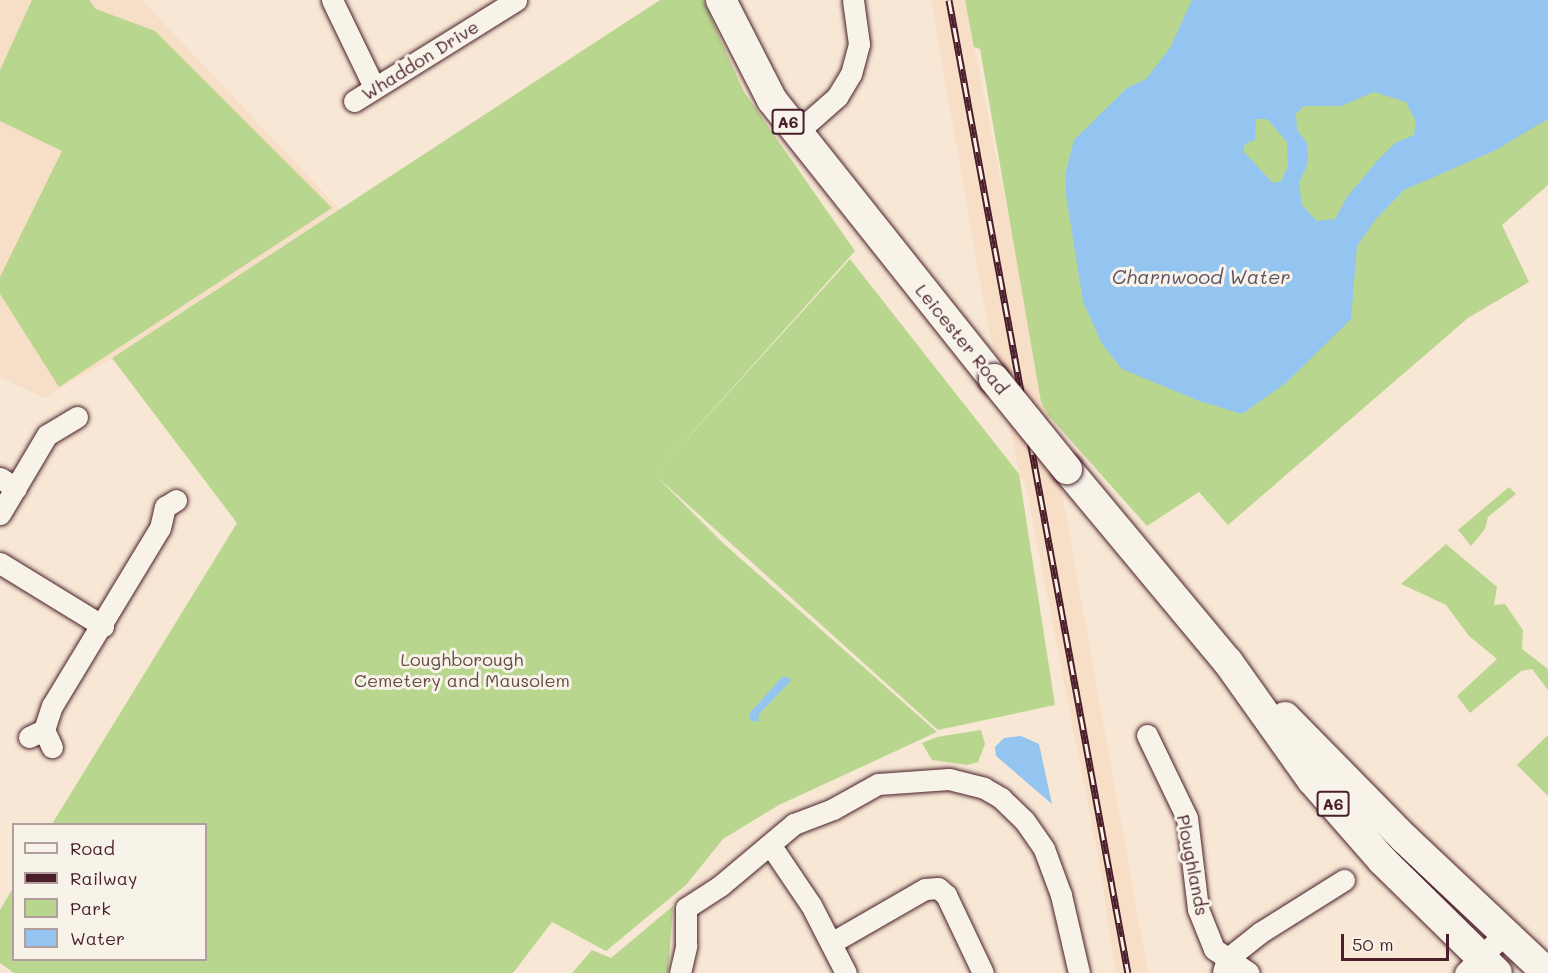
<!DOCTYPE html>
<html>
<head>
<meta charset="utf-8">
<style>
  body { margin:0 }
  #map { position:relative; width:1548px; height:973px; overflow:hidden; background:#f7e7d4; font-family:Mali,sans-serif }
  div>[style] { position:absolute }
  .built>* { inset:0; background:#f7dec6 }
  .green>* { inset:0; background:#b9d68f }
  .water>* { inset:0; background:#94c5f0 }
  .roads { filter:drop-shadow(0 0 2px #4a1f2b) drop-shadow(0 0 2px #4a1f2b) }
  .minor>* { height:21px; margin:-10.5px; padding:0 10.5px; transform-origin:10.5px; border-radius:10.5px; background:#f7f3e8 }
  .highway>* { height:30px; margin:-15px; padding:0 15px; transform-origin:15px; border-radius:15px; background:#f7f3e8 }
  .rail>* { height:7px; margin-top:-3.5px; transform-origin:0; background:repeating-linear-gradient(90deg,#f7f3e8 0 14px,#4a1f2b 0 28px); box-sizing:border-box; border-block:2px solid #4a1f2b }
  .bridges { filter:drop-shadow(0 0 2px #4a1f2b) drop-shadow(0 0 2px #4a1f2b) }
  .highway-bridge>* { height:30px; margin:-15px; padding:0 15px; transform-origin:15px; border-radius:15px; background:#f7f3e8 }
  span { translate:-50% -50%; white-space:nowrap; text-align:center; line-height:1.15; -webkit-text-stroke:6px #f7f3e8; paint-order:stroke }
  .shield-label span { padding:2px 4px; background:#f7f3e8; border:2px solid; border-radius:4px; -webkit-text-stroke-width:0 }
  .shield-label { font-size:16px; color:#4a1f2b; font-weight:700 }
  .street-label { font-size:18px; color:#4a1f2b }
  .park-label { font-size:18px; color:#664d44 }
  .water-label { font-size:20px; color:#605166; font-style:italic }
  .legend { position:absolute; left:12px; top:823px; width:195px; height:138px; box-sizing:border-box; background:#f7f3e8; border:2px solid #b29e9c; margin:0; padding:8px 10px; list-style:none; font-size:18px; color:#4a1f2b }
  .legend li { display:flex; align-items:center; gap:12px; height:30px }
  .legend b { width:30px; border:2px solid #b29e9c }
  .scale { position:absolute; left:1341px; top:934px; width:108px; height:27px; box-sizing:border-box; border:3px solid #4a1f2b; border-top:0; padding-left:8px; font-size:18px; line-height:21px; white-space:nowrap; color:#4a1f2b; -webkit-text-stroke:4px #f7f3e8; paint-order:stroke }
</style>
</head>
<body>
<div id="map">
  <div class="built">
    <div style="clip-path:polygon(0 0,142px 0,339px 209px,112px 358px,44px 398px,0 377px)"></div>
    <div style="clip-path:polygon(931px 0,965px 0,1048px 415px,1148px 973px,1116px 973px,1098px 856px,1025px 481px,1020px 477px,985px 309px)"></div>
  </div>
  <div class="green">
    <div style="clip-path:polygon(32px 0,89px 0,96px 9px,155px 31px,332px 208px,59px 387px,0 294px,0 277px,62px 151px,0 121px,0 70px)"></div>
    <div style="clip-path:polygon(660px 0,703px 0,744px 92px,855px 251px,654px 475px,850px 259px,1019px 474px,1055px 705px,938px 730px,656px 476px,724px 544px,937px 732px,779px 805px,723px 839px,686px 885px,606px 951px,552px 922px,513px 973px,14px 973px,0 963px,0 910px,13px 888px,14px 960px,206px 960px,206px 824px,52px 824px,237px 523px,112px 358px)"></div>
    <div style="clip-path:polygon(965px 0,1548px 0,1548px 185px,1502px 225px,1529px 282px,1468px 318px,1228px 525px,1199px 492px,1147px 526px,1048px 415px,1041px 402px,980px 49px,974px 47px)"></div>
    <div style="clip-path:polygon(1509px 487px,1516px 494px,1488px 517px,1485px 529px,1471px 546px,1458px 530px)"></div>
    <div style="clip-path:polygon(1446px 544px,1497px 587px,1494px 605px,1505px 604px,1523px 630px,1522px 649px,1548px 669px,1548px 690px,1532px 669px,1521px 671px,1470px 713px,1457px 696px,1497px 659px,1469px 636px,1446px 605px,1401px 584px)"></div>
    <div style="clip-path:polygon(981px 730px,985px 744px,978px 762px,967px 765px,932px 760px,922px 743px,937px 737px)"></div>
    <div style="clip-path:polygon(1548px 735px,1548px 796px,1517px 765px)"></div>
    <div style="clip-path:polygon(673px 906px,668px 973px,572px 973px,592px 950px,611px 958px)"></div>
  </div>
  <div class="water">
    <div style="clip-path:polygon(evenodd,1192px 0,1548px 0,1548px 119px,1496px 150px,1404px 190px,1376px 219px,1357px 246px,1351px 319px,1286px 383px,1242px 414px,1199px 401px,1122px 369px,1102px 344px,1083px 302px,1066px 195px,1065px 175px,1074px 140px,1127px 88px,1146px 79px,1170px 48px,1192px 0,1374px 92px,1406px 102px,1416px 122px,1414px 135px,1395px 143px,1379px 159px,1347px 197px,1335px 219px,1317px 221px,1302px 205px,1299px 183px,1308px 163px,1307px 143px,1297px 130px,1296px 114px,1304px 106px,1341px 106px,1374px 92px,1192px 0,1256px 119px,1267px 119px,1287px 142px,1288px 166px,1281px 181px,1273px 183px,1243px 151px,1245px 144px,1255px 140px,1256px 119px)"></div>
    <div style="clip-path:polygon(783px 676px,791px 679px,789px 683px,759px 714px,758px 722px,751px 721px,749px 714px)"></div>
    <div style="clip-path:polygon(1021px 736px,1039px 744px,1052px 804px,996px 756px,995px 747px,1004px 738px)"></div>
  </div>
  <div class="roads">
    <div class="minor">
      <div style="left:332px;top:0;width:97px;rotate:64.2deg"></div>
      <div style="left:354px;top:101px;width:191px;rotate:-31.9deg"></div>
      <div style="left:796px;top:133px;width:55px;rotate:-41.3deg"></div>
      <div style="left:837px;top:97px;width:27px;rotate:-59deg"></div>
      <div style="left:851px;top:74px;width:31px;rotate:-75deg"></div>
      <div style="left:859px;top:44px;width:44px;rotate:-97.8deg"></div>
      <div style="left:0;top:478px;width:19px;rotate:32deg"></div>
      <div style="left:0;top:514px;width:92px;rotate:-59.3deg"></div>
      <div style="left:47px;top:435px;width:35px;rotate:-31deg"></div>
      <div style="left:0;top:563px;width:121px;rotate:31.5deg"></div>
      <div style="left:44px;top:730px;width:25px;rotate:-72deg"></div>
      <div style="left:52px;top:706px;width:208px;rotate:-58.8deg"></div>
      <div style="left:160px;top:528px;width:22px;rotate:-77deg"></div>
      <div style="left:165px;top:507px;width:13px;rotate:-32deg"></div>
      <div style="left:1147px;top:735px;width:92px;rotate:64.3deg"></div>
      <div style="left:1187px;top:818px;width:92px;rotate:83.1deg"></div>
      <div style="left:1198px;top:909px;width:43px;rotate:68.2deg"></div>
      <div style="left:1214px;top:949px;width:42px;rotate:34.4deg"></div>
      <div style="left:29px;top:737px;width:17px;rotate:-25deg"></div>
      <div style="left:44px;top:730px;width:19px;rotate:65deg"></div>
      <div style="left:771px;top:846px;width:71px;rotate:55.9deg"></div>
      <div style="left:811px;top:905px;width:76px;rotate:62.8deg"></div>
      <div style="left:831px;top:943px;width:108px;rotate:-29.9deg"></div>
      <div style="left:925px;top:889px;width:13px;rotate:-4deg"></div>
      <div style="left:938px;top:888px;width:11px;rotate:41deg"></div>
      <div style="left:946px;top:895px;width:86px;rotate:64.6deg"></div>
      <div style="left:1223px;top:972px;width:14px;rotate:-73deg"></div>
      <div style="left:1227px;top:959px;width:43px;rotate:-38.5deg"></div>
      <div style="left:1261px;top:932px;width:98px;rotate:-32.1deg"></div>
      <div style="left:680px;top:973px;width:28px;rotate:-77deg"></div>
      <div style="left:686px;top:946px;width:38px;rotate:-90deg"></div>
      <div style="left:686px;top:908px;width:40px;rotate:-32.9deg"></div>
      <div style="left:720px;top:886px;width:97px;rotate:-40deg"></div>
      <div style="left:794px;top:824px;width:42px;rotate:-21deg"></div>
      <div style="left:833px;top:809px;width:51px;rotate:-29.1deg"></div>
      <div style="left:878px;top:784px;width:71px;rotate:-4deg"></div>
      <div style="left:949px;top:779px;width:36px;rotate:14deg"></div>
      <div style="left:984px;top:788px;width:20px;rotate:30deg"></div>
      <div style="left:1001px;top:798px;width:32px;rotate:44deg"></div>
      <div style="left:1024px;top:820px;width:35px;rotate:55deg"></div>
      <div style="left:1044px;top:849px;width:49px;rotate:69.7deg"></div>
      <div style="left:1061px;top:895px;width:80px;rotate:77deg"></div>
      <div style="left:1465px;top:973px;width:57px;rotate:-45deg"></div>
    </div>
    <div class="highway">
      <div style="left:721px;top:0;width:112px;rotate:63deg"></div>
      <div style="left:772px;top:100px;width:357px;rotate:51.5deg"></div>
      <div style="left:1067px;top:469px;width:251px;rotate:50.2deg"></div>
      <div style="left:1228px;top:662px;width:145px;rotate:54.6deg"></div>
      <div style="left:1312px;top:780px;width:106px;rotate:48.8deg"></div>
      <div style="left:1382px;top:860px;width:161px;rotate:44.5deg"></div>
      <div style="left:1285px;top:717px;width:171px;rotate:45.5deg"></div>
      <div style="left:1405px;top:839px;width:195px;rotate:43.3deg"></div>
    </div>
  </div>
  <div class="rail">
    <div style="left:949px;top:0;width:989px;rotate:79.58deg"></div>
  </div>
  <div class="bridges">
    <div class="highway-bridge">
      <div style="left:994px;top:379px;width:116px;rotate:51deg"></div>
    </div>
  </div>
  <div class="shield-label">
    <span style="left:788px;top:122px">A6</span>
    <span style="left:1333px;top:804px">A6</span>
  </div>
  <div class="street-label">
    <span style="left:420px;top:60px;rotate:-32deg">Whaddon Drive</span>
    <span style="left:962px;top:339px;rotate:51deg">Leicester Road</span>
    <span style="left:1193px;top:865px;rotate:79deg">Ploughlands</span>
  </div>
  <div class="park-label">
    <span style="left:462px;top:670px">Loughborough<br>Cemetery and Mausolem</span>
  </div>
  <div class="water-label">
    <span style="left:1201px;top:276px">Charnwood Water</span>
  </div>
  <ul class="legend">
  <li><b style="height:8px;background:#f7f3e8"></b>Road</li>
  <li><b style="height:8px;background:#4a1f2b"></b>Railway</li>
  <li><b style="height:16px;background:#b9d68f"></b>Park</li>
  <li><b style="height:16px;background:#94c5f0"></b>Water</li>
  </ul>
  <div class="scale">50 m</div>
</div>
</body>
</html>
